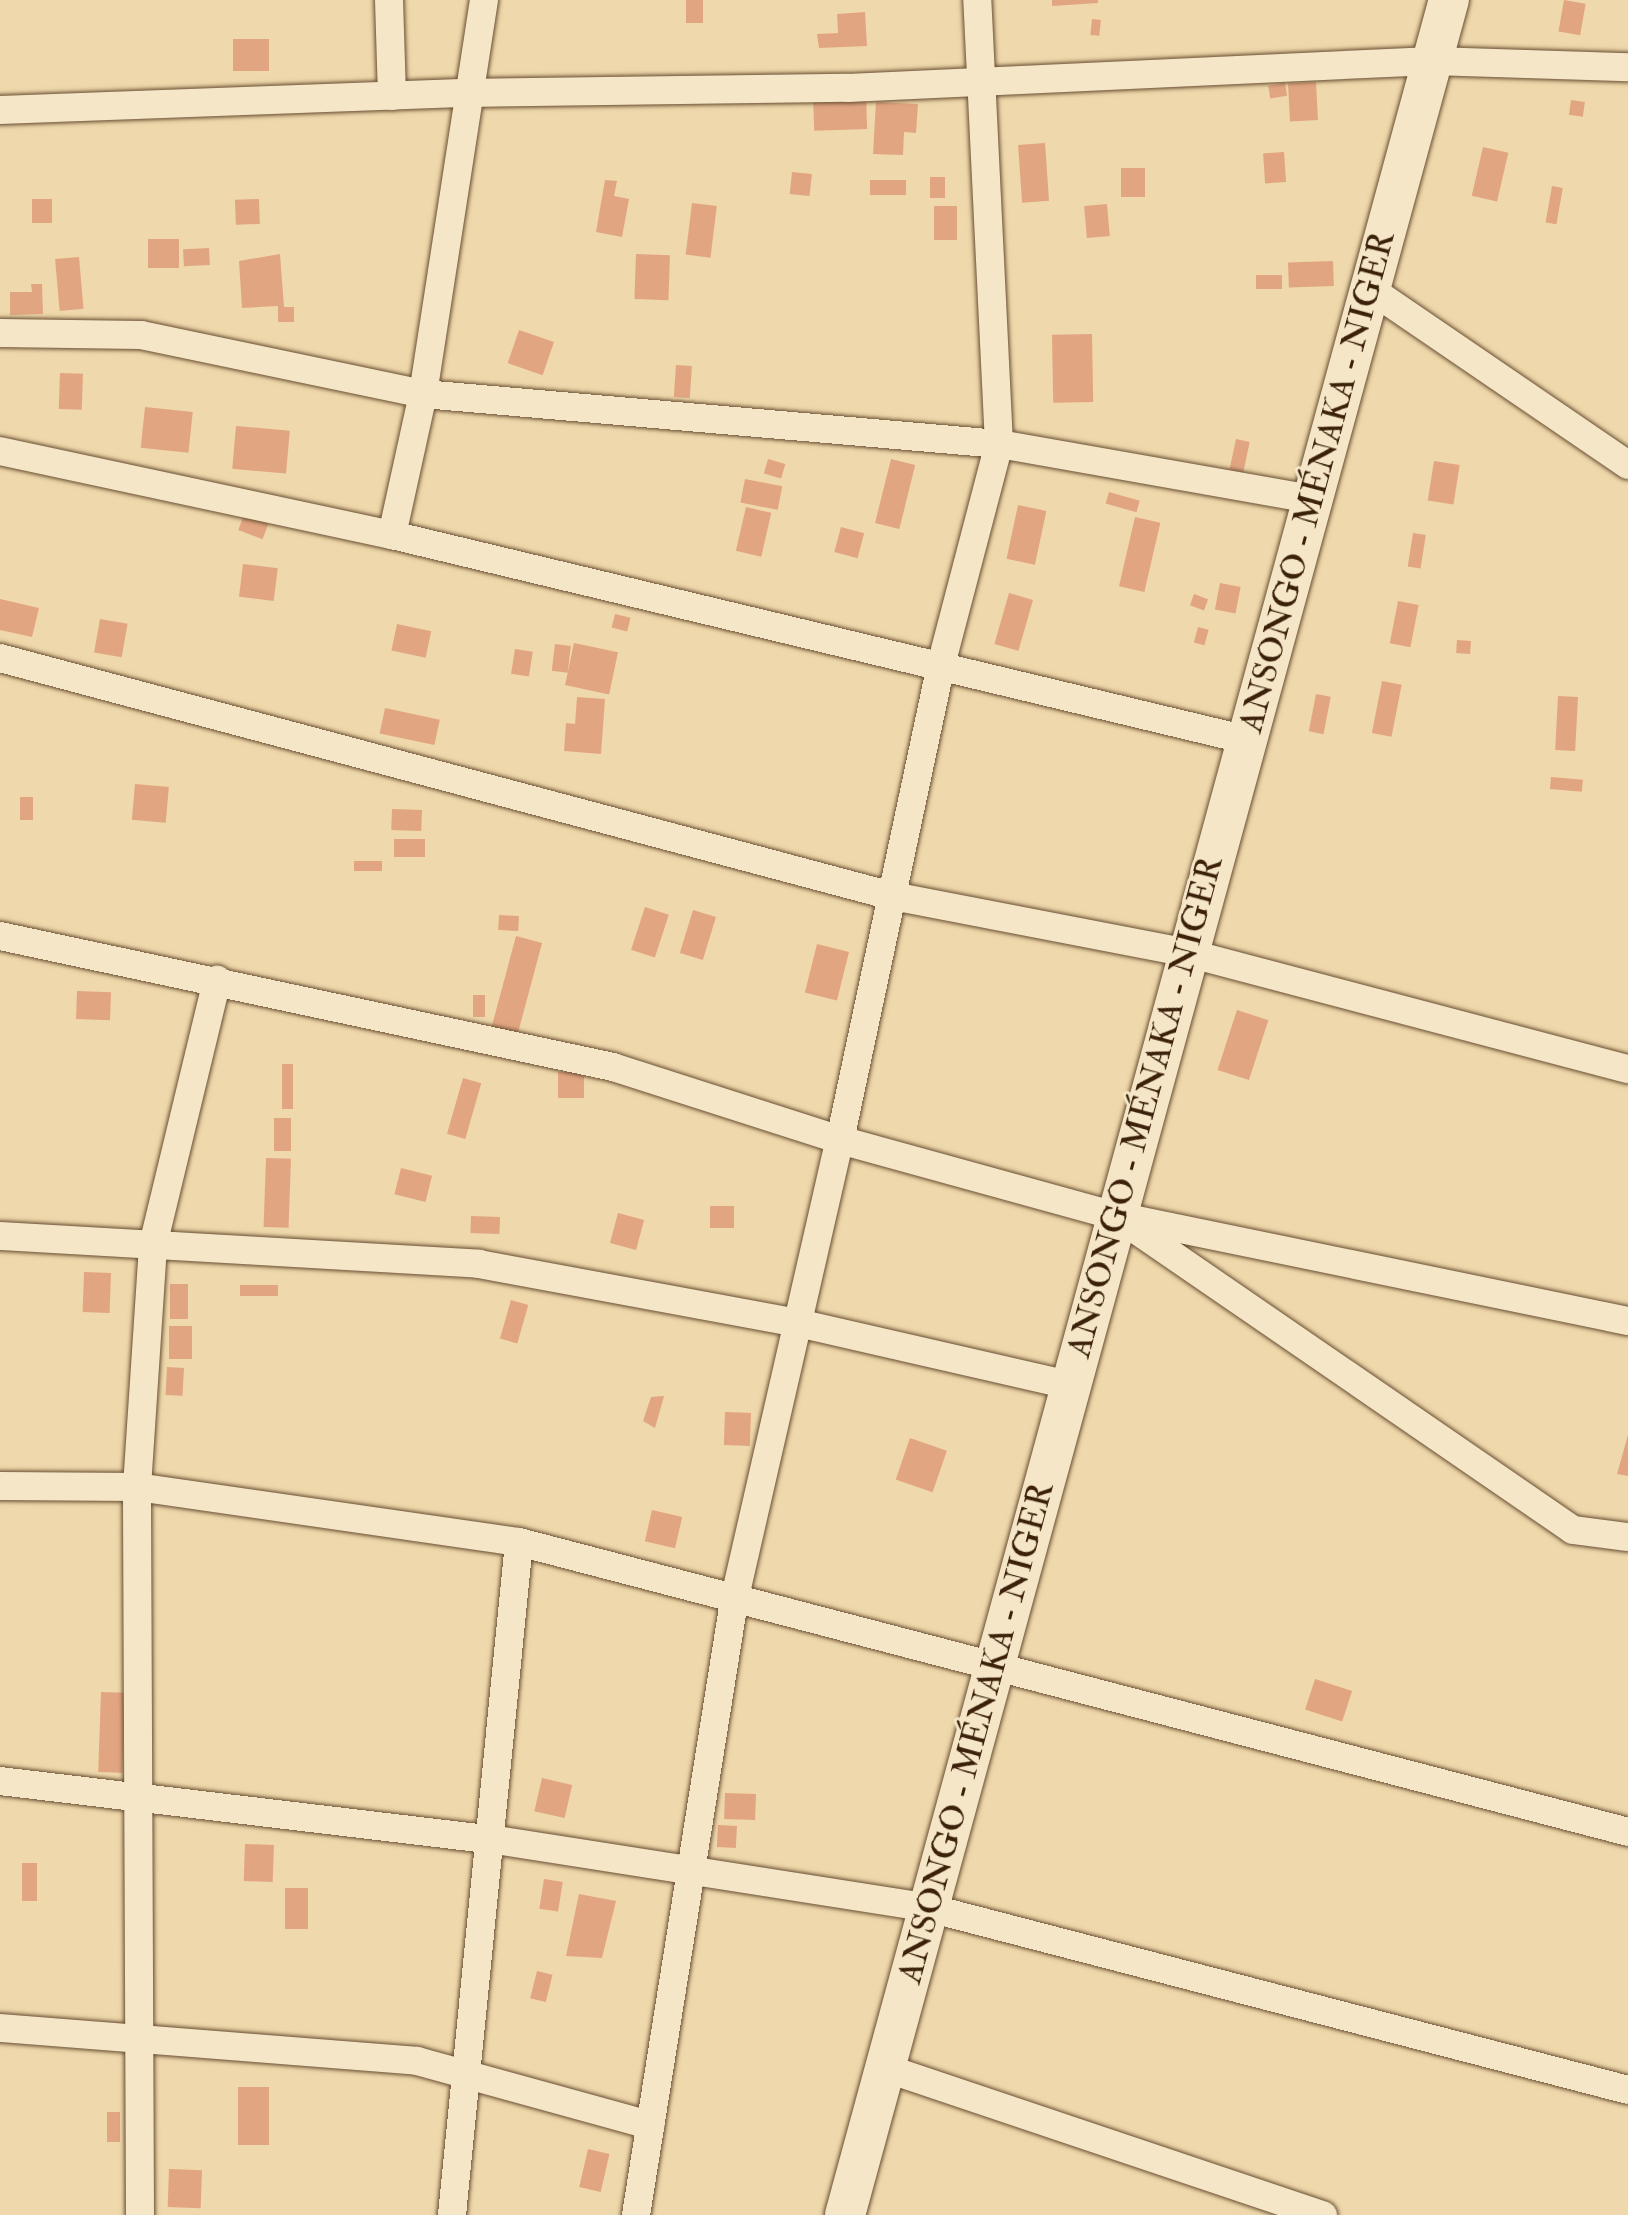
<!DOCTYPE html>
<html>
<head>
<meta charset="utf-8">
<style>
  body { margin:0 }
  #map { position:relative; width:1628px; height:2215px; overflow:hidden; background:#efd8ab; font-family:"IM FELL Double Pica",serif }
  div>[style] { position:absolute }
  .building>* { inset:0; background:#e2a582; transform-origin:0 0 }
  .roads { filter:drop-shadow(0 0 2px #684e32) drop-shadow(0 0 2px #684e32) }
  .minor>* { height:28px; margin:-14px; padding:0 14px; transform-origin:14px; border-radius:14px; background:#f5e6c8 }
  .secondary>* { height:40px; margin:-20px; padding:0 20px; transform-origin:20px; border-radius:20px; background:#f5e6c8 }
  span { translate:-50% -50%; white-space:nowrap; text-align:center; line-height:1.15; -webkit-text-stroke:6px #f5e6c8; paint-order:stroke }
  .street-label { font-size:34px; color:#3b200a }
</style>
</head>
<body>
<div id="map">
  <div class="building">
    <div style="left:686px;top:0;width:17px;height:23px"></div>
    <div style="clip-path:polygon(1052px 0,1098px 0,1098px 3px,1052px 6px)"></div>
    <div style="left:1564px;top:0;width:22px;height:32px;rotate:10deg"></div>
    <div style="clip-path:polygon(865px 12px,867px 46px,819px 48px,817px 34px,838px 33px,837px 14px)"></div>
    <div style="left:1092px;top:19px;width:9px;height:16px;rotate:6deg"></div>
    <div style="left:233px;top:39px;width:36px;height:32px"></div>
    <div style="left:1316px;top:82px;width:38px;height:28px;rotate:87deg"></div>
    <div style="left:1285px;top:83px;width:13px;height:17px;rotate:81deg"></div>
    <div style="left:866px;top:95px;width:34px;height:53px;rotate:88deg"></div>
    <div style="left:1571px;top:100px;width:14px;height:15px;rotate:8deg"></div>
    <div style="clip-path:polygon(876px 102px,918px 104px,916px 133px,904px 132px,903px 155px,873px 154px)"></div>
    <div style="left:1045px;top:143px;width:58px;height:27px;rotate:86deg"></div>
    <div style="left:1483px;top:147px;width:26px;height:50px;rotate:13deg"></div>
    <div style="left:1284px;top:152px;width:30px;height:21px;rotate:86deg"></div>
    <div style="left:1121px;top:168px;width:24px;height:29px"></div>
    <div style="left:792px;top:172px;width:20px;height:22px;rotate:6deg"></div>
    <div style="left:930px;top:177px;width:15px;height:21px"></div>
    <div style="clip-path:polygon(605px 180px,617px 181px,614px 196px,629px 199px,622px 237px,596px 232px)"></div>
    <div style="left:870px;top:180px;width:36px;height:15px"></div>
    <div style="left:1552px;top:186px;width:11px;height:37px;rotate:10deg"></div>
    <div style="left:52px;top:199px;width:24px;height:20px;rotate:90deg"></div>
    <div style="left:259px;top:199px;width:25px;height:24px;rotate:88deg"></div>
    <div style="left:692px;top:203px;width:25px;height:52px;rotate:7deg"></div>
    <div style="left:1107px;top:204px;width:32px;height:23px;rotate:85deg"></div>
    <div style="left:934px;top:206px;width:23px;height:34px"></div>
    <div style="left:148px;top:239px;width:31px;height:29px"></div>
    <div style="left:209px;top:248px;width:17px;height:26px;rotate:87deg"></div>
    <div style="clip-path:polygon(280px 254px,284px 307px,294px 307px,294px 322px,278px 322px,278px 306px,242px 308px,239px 261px)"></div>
    <div style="left:636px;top:254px;width:34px;height:45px;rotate:2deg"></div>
    <div style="left:79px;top:257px;width:52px;height:24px;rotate:85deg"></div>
    <div style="left:1333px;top:261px;width:25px;height:45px;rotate:88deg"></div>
    <div style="left:1282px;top:275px;width:14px;height:26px;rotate:90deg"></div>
    <div style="clip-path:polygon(31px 284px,42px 284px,43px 314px,10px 315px,10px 292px,32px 292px)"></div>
    <div style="left:519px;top:330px;width:37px;height:35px;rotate:19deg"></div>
    <div style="left:1092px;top:334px;width:68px;height:40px;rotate:89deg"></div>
    <div style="left:676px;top:365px;width:16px;height:32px;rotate:4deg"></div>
    <div style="left:60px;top:373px;width:23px;height:36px;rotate:2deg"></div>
    <div style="left:145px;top:407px;width:48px;height:41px;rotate:6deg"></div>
    <div style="left:236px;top:426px;width:54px;height:43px;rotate:5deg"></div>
    <div style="left:1236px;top:439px;width:14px;height:31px;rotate:12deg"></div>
    <div style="left:768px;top:459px;width:18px;height:15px;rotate:16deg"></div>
    <div style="left:891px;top:459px;width:25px;height:66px;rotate:14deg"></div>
    <div style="left:1434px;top:461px;width:26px;height:40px;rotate:9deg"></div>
    <div style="left:745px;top:479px;width:38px;height:24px;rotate:11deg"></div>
    <div style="left:1109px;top:492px;width:32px;height:12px;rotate:16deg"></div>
    <div style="left:1018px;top:505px;width:29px;height:55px;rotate:12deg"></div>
    <div style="left:746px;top:507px;width:26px;height:45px;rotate:13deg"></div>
    <div style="left:244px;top:515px;width:26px;height:16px;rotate:21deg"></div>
    <div style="left:1135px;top:517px;width:26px;height:71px;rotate:13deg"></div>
    <div style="left:841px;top:527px;width:24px;height:26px;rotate:15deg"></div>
    <div style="left:1413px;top:533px;width:13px;height:34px;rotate:9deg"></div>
    <div style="left:243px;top:564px;width:35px;height:33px;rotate:7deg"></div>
    <div style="left:1220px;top:583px;width:21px;height:27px;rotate:11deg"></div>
    <div style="left:1009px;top:593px;width:25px;height:53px;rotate:16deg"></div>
    <div style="left:1194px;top:594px;width:15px;height:12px;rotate:20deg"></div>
    <div style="clip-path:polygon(0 599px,39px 608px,32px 637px,0 630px)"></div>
    <div style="left:1398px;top:601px;width:21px;height:43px;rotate:11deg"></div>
    <div style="left:615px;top:614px;width:16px;height:14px;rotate:14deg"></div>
    <div style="left:100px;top:619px;width:28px;height:34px;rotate:10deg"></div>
    <div style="left:397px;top:624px;width:35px;height:27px;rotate:12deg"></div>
    <div style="left:1198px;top:627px;width:11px;height:16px;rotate:15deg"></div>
    <div style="left:1457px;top:640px;width:14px;height:13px;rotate:4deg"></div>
    <div style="left:574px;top:643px;width:45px;height:43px;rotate:12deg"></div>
    <div style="left:555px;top:644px;width:16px;height:27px;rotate:7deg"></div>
    <div style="left:515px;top:649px;width:18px;height:25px;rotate:9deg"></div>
    <div style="left:1382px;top:681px;width:20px;height:53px;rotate:11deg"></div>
    <div style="left:1316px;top:694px;width:15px;height:38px;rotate:11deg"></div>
    <div style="left:1558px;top:696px;width:20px;height:54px;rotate:3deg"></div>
    <div style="clip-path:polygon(577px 697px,605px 699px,601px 754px,564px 751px,566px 723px,575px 724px)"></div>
    <div style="left:385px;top:708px;width:56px;height:26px;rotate:12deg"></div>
    <div style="left:1551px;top:777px;width:32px;height:12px;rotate:5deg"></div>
    <div style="left:135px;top:784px;width:34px;height:36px;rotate:5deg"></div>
    <div style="left:20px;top:797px;width:13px;height:23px"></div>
    <div style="left:392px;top:809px;width:30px;height:21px;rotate:2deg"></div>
    <div style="left:394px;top:839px;width:31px;height:18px"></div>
    <div style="left:354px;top:861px;width:28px;height:10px"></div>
    <div style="left:645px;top:907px;width:25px;height:45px;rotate:18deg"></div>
    <div style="left:693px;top:910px;width:24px;height:45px;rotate:17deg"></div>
    <div style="left:499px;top:915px;width:20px;height:15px;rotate:3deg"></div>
    <div style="left:516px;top:936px;width:27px;height:94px;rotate:15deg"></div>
    <div style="left:817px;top:944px;width:33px;height:50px;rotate:14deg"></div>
    <div style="left:77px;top:991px;width:34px;height:28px;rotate:2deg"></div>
    <div style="left:473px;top:995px;width:12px;height:22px"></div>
    <div style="left:1237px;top:1010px;width:33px;height:63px;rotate:18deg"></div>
    <div style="left:282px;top:1064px;width:11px;height:45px"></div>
    <div style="left:558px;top:1072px;width:26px;height:26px"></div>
    <div style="left:463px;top:1078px;width:19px;height:58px;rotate:16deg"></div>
    <div style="left:274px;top:1118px;width:17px;height:33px"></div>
    <div style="left:266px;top:1158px;width:25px;height:69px;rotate:2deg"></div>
    <div style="left:401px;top:1168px;width:32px;height:27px;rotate:14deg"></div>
    <div style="left:710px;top:1206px;width:24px;height:22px"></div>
    <div style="left:618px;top:1213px;width:27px;height:31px;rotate:15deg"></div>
    <div style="left:471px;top:1216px;width:29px;height:17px;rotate:2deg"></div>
    <div style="left:84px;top:1272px;width:27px;height:40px;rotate:2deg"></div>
    <div style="left:170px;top:1284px;width:18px;height:35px"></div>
    <div style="left:240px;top:1285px;width:38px;height:11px"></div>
    <div style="left:511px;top:1300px;width:18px;height:40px;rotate:16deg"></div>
    <div style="left:169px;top:1326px;width:23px;height:33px"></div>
    <div style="left:167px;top:1367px;width:17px;height:28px;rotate:3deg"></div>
    <div style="clip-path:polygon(664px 1396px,655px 1428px,643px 1421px,651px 1397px)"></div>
    <div style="left:725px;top:1412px;width:26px;height:33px;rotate:2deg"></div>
    <div style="clip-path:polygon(1628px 1435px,1628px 1476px,1617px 1474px)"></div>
    <div style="left:910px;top:1438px;width:39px;height:44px;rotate:19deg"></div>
    <div style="left:652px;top:1510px;width:31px;height:32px;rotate:13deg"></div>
    <div style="left:1315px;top:1679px;width:39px;height:32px;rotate:18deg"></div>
    <div style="left:101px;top:1692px;width:24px;height:80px;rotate:2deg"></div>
    <div style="left:542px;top:1778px;width:31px;height:34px;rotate:13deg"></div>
    <div style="left:725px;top:1793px;width:31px;height:26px;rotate:2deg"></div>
    <div style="left:718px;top:1825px;width:19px;height:22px;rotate:3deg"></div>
    <div style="left:245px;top:1844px;width:29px;height:37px;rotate:2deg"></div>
    <div style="left:22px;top:1863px;width:15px;height:38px"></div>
    <div style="left:544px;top:1879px;width:19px;height:30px;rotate:9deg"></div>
    <div style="left:285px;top:1888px;width:23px;height:41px"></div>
    <div style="clip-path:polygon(579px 1894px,616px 1901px,602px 1958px,566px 1956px)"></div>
    <div style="left:537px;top:1971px;width:16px;height:28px;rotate:14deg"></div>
    <div style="left:238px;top:2087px;width:31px;height:58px"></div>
    <div style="left:107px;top:2112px;width:13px;height:30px"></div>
    <div style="left:588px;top:2149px;width:22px;height:39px;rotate:13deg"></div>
    <div style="left:169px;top:2169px;width:33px;height:38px;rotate:2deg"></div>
  </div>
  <div class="roads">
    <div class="minor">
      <div style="left:389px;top:0;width:96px;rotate:88.2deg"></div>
      <div style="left:0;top:110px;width:468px;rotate:-2.1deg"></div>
      <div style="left:468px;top:93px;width:380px;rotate:-0.8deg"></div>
      <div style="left:848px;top:88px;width:585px;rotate:-2.65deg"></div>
      <div style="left:1432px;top:61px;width:196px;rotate:1.8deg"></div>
      <div style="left:1370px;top:289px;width:312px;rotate:34.3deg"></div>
      <div style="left:0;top:333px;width:141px;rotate:0.8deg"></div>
      <div style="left:141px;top:335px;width:288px;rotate:11.8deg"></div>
      <div style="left:423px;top:394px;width:578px;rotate:4.96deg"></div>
      <div style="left:999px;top:444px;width:318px;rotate:10deg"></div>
      <div style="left:0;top:451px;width:401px;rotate:12.1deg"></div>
      <div style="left:392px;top:535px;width:879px;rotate:13.48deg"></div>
      <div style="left:392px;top:535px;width:144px;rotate:-77.6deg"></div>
      <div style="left:423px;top:394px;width:399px;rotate:-81.2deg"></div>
      <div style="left:0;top:658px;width:923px;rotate:14.94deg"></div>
      <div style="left:892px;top:896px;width:301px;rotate:10.9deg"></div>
      <div style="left:1188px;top:953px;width:455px;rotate:14.8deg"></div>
      <div style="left:0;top:936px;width:627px;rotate:12.06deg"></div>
      <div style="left:613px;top:1067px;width:238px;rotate:17.8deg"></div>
      <div style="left:840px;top:1140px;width:286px;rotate:15.4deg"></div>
      <div style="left:1116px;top:1216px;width:554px;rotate:34.49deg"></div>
      <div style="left:1573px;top:1530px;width:55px;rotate:7.3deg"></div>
      <div style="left:1127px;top:1218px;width:511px;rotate:11.62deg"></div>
      <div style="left:0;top:1236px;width:480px;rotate:3.3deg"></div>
      <div style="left:479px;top:1264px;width:324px;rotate:10.5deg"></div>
      <div style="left:798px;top:1323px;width:278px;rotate:12.9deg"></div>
      <div style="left:0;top:1486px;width:137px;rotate:0.4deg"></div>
      <div style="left:137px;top:1487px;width:386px;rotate:8.2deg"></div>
      <div style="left:519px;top:1542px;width:1146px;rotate:14.65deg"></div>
      <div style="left:0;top:1781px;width:493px;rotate:6.8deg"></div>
      <div style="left:490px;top:1839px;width:444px;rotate:8.9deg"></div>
      <div style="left:929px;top:1908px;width:722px;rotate:14.59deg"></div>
      <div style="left:0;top:2028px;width:418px;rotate:4.5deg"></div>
      <div style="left:417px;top:2061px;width:242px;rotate:15.4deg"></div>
      <div style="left:888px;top:2069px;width:459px;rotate:18.6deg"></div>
      <div style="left:140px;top:2215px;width:728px;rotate:-90.24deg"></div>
      <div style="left:137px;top:1487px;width:243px;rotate:-86.2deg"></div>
      <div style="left:153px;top:1245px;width:273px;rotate:-76.4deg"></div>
      <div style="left:452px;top:2215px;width:676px;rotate:-84.31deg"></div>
      <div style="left:636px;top:2215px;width:622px;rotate:-80.93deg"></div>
      <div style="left:734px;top:1601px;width:473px;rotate:-77.1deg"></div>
      <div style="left:840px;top:1140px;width:486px;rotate:-78deg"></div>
      <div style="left:941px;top:665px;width:228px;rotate:-75.3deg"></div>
      <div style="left:999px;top:444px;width:445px;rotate:-92.8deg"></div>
    </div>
    <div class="secondary">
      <div style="left:845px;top:2215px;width:2296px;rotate:-74.75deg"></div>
    </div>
  </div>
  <div class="street-label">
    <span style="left:1317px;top:482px;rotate:-75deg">ANSONGO - MÉNAKA - NIGER</span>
    <span style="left:1145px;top:1107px;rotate:-75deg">ANSONGO - MÉNAKA - NIGER</span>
    <span style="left:976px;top:1733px;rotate:-75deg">ANSONGO - MÉNAKA - NIGER</span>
  </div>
</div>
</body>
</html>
